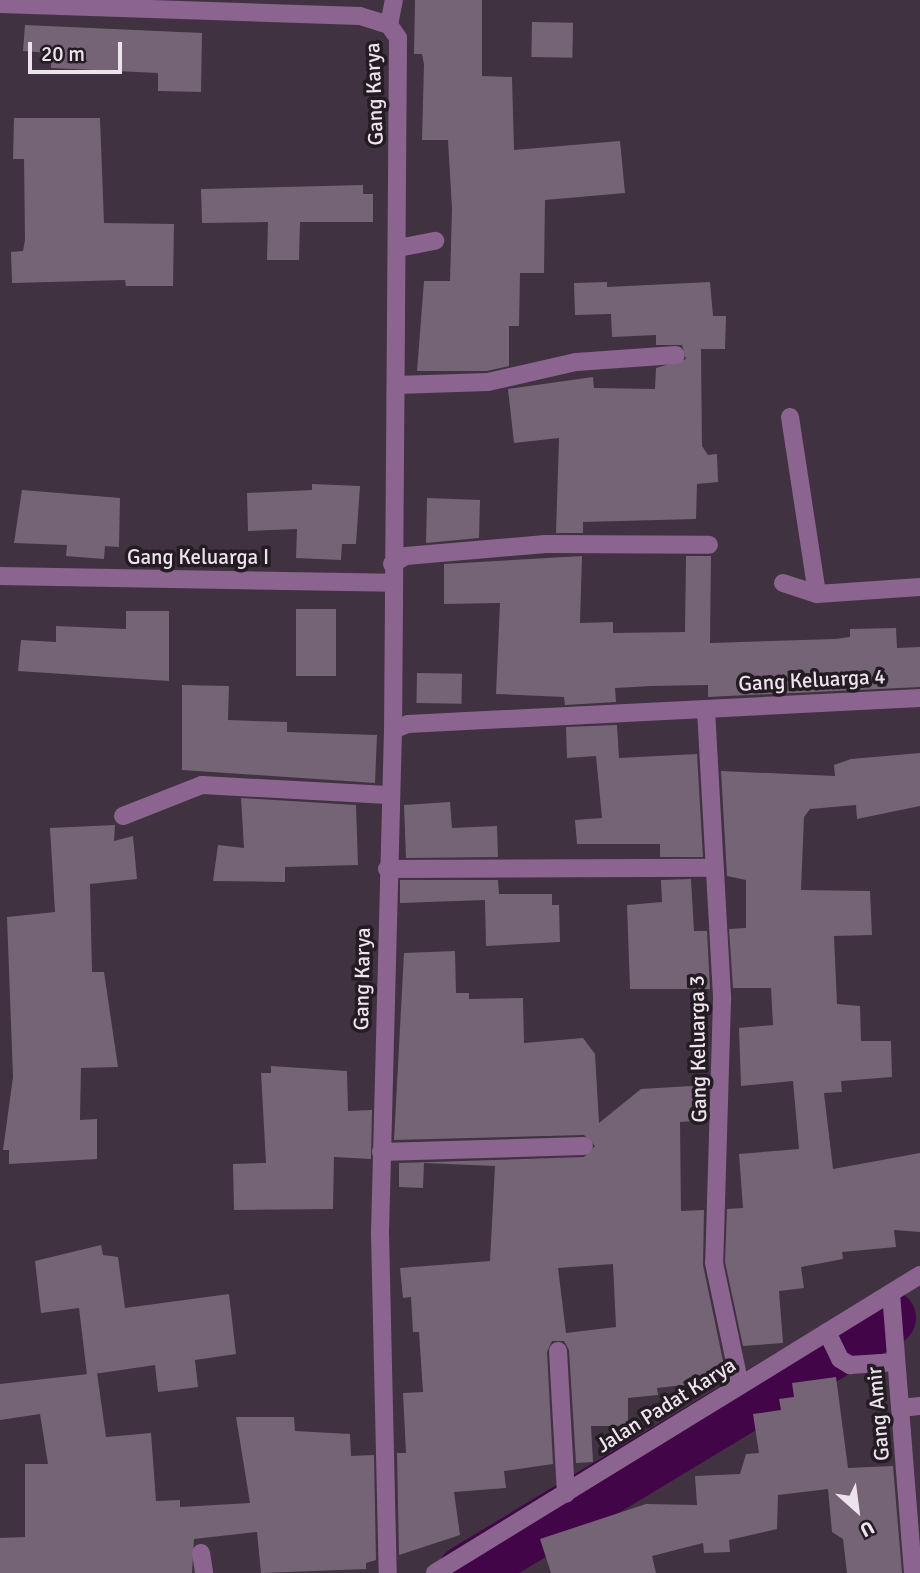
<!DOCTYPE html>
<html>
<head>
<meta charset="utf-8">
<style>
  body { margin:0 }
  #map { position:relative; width:920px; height:1573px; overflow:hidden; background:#403241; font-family:Signika,sans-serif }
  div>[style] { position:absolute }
  .river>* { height:56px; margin:-28px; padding:0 28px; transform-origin:28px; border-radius:28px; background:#420547 }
  .building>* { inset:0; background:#746476; transform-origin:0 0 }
  .minor>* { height:18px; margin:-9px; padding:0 9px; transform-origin:9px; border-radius:9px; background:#8c6490 }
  span { translate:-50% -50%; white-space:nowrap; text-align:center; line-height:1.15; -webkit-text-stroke:7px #231c23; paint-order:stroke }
  .street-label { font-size:21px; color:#ede3ed }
  .north { position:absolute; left:822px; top:1475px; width:70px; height:70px; -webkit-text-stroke:5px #231c23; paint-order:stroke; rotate:152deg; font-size:19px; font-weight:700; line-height:28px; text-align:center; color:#ede3ed }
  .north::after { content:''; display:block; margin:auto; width:24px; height:32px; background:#ede3ed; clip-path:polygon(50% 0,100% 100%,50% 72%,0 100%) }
  .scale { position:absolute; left:28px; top:42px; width:94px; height:32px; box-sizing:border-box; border:4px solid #ede3ed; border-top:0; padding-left:9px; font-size:21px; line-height:24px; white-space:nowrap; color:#ede3ed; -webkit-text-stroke:5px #231c23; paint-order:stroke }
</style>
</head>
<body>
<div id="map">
  <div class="river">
    <div style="left:465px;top:1573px;width:494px;rotate:-31.1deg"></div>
  </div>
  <div class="building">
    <div style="clip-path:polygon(415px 0,482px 0,482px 76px,512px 77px,514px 150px,620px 141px,625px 193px,545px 200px,544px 273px,520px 273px,519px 326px,509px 326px,509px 366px,487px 371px,417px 371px,424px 281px,450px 281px,452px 209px,448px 140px,422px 140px,424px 64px,422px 54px,414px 54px)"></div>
    <div style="left:532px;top:22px;width:41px;height:35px;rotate:1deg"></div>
    <div style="clip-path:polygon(25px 25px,202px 33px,201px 92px,158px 91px,158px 73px,51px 68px,51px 53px,23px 51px)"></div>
    <div style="clip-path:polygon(14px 118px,100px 118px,104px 223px,174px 224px,173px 286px,126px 286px,125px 280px,12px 283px,11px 252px,23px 251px,25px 240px,24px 159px,13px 159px)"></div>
    <div style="clip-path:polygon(363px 185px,363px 194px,373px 194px,373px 222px,300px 222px,299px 260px,267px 260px,268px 222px,202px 223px,201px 189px)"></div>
    <div style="clip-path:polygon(607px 282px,607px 287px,710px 282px,713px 316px,726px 316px,725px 349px,701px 349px,702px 446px,708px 455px,717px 454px,718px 482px,697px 484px,696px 519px,583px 522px,583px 533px,556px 533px,559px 438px,514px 443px,508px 389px,593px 377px,594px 388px,655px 389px,656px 368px,686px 359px,682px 345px,656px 345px,656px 335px,612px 337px,611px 314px,575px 315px,574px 283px)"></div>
    <div style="clip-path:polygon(312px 484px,360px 486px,356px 544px,342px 544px,341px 560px,296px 558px,297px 529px,248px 531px,247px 493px,312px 490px)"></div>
    <div style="clip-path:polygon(22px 490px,120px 498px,119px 547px,105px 546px,104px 559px,66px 556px,67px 545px,14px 543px)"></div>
    <div style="clip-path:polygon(427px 498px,480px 500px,479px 538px,426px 543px)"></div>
    <div style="clip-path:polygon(582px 556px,580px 623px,613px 622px,613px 633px,685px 632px,686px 556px,711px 556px,710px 643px,835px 639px,850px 637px,850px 629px,896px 628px,897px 648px,920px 647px,920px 687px,708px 697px,708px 685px,651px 686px,615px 688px,616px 702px,565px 705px,564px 697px,496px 694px,500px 603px,444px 604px,444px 564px)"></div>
    <div style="left:296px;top:609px;width:40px;height:67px"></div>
    <div style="clip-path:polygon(126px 611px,169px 611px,169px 681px,18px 671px,21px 640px,56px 642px,56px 626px,126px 629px)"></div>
    <div style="left:417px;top:673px;width:45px;height:30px;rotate:1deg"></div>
    <div style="clip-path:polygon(182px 685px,229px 686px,228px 720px,287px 722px,287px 732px,377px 735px,375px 783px,182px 770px)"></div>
    <div style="clip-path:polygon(617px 725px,619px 758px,697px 754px,703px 857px,660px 857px,660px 844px,577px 844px,575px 820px,602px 818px,596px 756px,567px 758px,566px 727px)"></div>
    <div style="clip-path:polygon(920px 753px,920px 806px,857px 819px,856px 805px,810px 809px,804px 817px,801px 890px,870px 891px,872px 935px,834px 936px,837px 1004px,860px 1006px,861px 1041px,891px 1041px,892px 1077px,841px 1081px,842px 1092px,824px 1093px,833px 1169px,920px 1153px,920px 1232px,894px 1230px,896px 1247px,842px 1252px,843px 1259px,801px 1267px,804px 1288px,779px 1291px,783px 1343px,743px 1346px,725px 1262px,727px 1209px,743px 1208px,739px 1154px,799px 1149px,793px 1081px,741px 1086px,739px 1028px,773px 1025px,771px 988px,733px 988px,729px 929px,746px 928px,746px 880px,727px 876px,721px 771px,835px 776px,834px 765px,851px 759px)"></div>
    <div style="clip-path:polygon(241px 798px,356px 805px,358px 865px,285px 867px,285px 882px,213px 881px,218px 845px,244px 848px)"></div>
    <div style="clip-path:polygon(450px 802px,452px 828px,497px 826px,498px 857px,406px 858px,404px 805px)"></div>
    <div style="clip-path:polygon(115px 825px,114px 841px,133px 836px,137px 879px,90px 884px,92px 972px,104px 972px,118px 1067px,81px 1068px,80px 1120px,97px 1119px,97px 1159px,9px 1164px,9px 1150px,3px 1150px,13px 1077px,7px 917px,55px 912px,50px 828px)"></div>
    <div style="clip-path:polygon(691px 879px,694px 931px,707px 931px,710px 989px,630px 989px,627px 905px,662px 902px,661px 880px)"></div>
    <div style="clip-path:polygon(400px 880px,498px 880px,499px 894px,552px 894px,552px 905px,559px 905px,560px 942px,486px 946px,485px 900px,400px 903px)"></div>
    <div style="clip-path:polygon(evenodd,455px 951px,456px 993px,469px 993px,469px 999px,523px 998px,524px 1043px,583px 1038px,595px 1054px,599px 1123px,641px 1089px,708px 1085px,707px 1120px,680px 1122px,681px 1211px,704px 1210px,703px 1265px,727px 1380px,657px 1388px,658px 1395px,628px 1398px,628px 1426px,591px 1426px,593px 1462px,576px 1463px,569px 1350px,564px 1341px,552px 1341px,547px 1352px,553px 1464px,504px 1471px,506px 1488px,454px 1492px,460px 1535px,399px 1555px,397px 1453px,406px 1453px,403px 1393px,423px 1392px,419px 1332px,413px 1332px,411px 1297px,403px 1298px,400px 1268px,490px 1261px,495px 1166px,424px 1163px,423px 1188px,399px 1187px,399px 1163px,584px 1157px,595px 1146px,584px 1135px,394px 1140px,404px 953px,455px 951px,613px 1264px,616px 1327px,566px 1333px,558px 1268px,613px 1264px)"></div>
    <div style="clip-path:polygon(271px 1066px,347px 1071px,348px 1111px,372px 1110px,371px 1159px,334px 1157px,333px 1209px,234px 1210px,233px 1164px,266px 1163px,261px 1073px,271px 1073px)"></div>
    <div style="clip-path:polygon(101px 1245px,103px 1255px,118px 1257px,125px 1308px,229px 1294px,236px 1354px,195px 1360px,198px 1387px,158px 1392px,155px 1365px,87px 1375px,79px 1308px,41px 1313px,35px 1261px)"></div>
    <div style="clip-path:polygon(97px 1373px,106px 1437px,151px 1433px,156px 1501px,180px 1500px,180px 1507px,250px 1503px,236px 1417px,294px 1417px,295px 1431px,350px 1434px,351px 1456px,374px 1455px,376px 1560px,366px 1563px,366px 1569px,261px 1573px,257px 1532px,194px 1539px,192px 1573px,0 1573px,0 1538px,25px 1537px,25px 1464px,48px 1464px,40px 1414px,0 1420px,0 1384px)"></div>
    <div style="clip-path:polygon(836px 1377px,848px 1468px,893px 1466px,902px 1573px,847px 1573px,843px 1539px,832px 1532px,828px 1489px,778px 1495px,777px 1529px,729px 1540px,730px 1552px,704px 1553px,703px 1543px,652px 1556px,656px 1573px,551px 1573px,540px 1539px,646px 1504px,697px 1505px,695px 1476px,740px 1474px,746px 1454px,759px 1453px,753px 1414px,781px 1410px,779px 1399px,794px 1397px,792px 1383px)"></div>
  </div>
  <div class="minor">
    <div style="left:0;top:4px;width:360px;rotate:1.9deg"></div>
    <div style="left:360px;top:16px;width:30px;rotate:17deg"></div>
    <div style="left:389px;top:25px;width:16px;rotate:55deg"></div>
    <div style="left:398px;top:38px;width:692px;rotate:90.41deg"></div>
    <div style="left:393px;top:730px;width:503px;rotate:91.48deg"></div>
    <div style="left:380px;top:1233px;width:340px;rotate:88.7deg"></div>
    <div style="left:389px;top:25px;width:25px;rotate:-79deg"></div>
    <div style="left:398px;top:248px;width:38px;rotate:-11deg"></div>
    <div style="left:397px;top:385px;width:91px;rotate:-1.9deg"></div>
    <div style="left:488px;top:382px;width:90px;rotate:-12.8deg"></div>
    <div style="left:576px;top:362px;width:100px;rotate:-4deg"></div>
    <div style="left:790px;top:417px;width:179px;rotate:81.3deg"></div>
    <div style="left:392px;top:564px;width:16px;rotate:-30deg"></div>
    <div style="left:406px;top:556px;width:140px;rotate:-4.9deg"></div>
    <div style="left:545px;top:544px;width:164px;rotate:0.3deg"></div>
    <div style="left:0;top:576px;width:392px;rotate:1deg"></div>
    <div style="left:783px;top:583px;width:36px;rotate:18deg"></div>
    <div style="left:817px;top:594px;width:103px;rotate:-3.9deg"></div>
    <div style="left:706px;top:710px;width:290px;rotate:86.8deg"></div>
    <div style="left:722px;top:1000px;width:263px;rotate:91.7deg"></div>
    <div style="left:714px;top:1263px;width:125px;rotate:78deg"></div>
    <div style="left:393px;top:730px;width:16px;rotate:-22deg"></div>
    <div style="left:408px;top:724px;width:513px;rotate:-2.91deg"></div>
    <div style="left:123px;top:816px;width:85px;rotate:-21.4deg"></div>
    <div style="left:202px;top:785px;width:186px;rotate:3.1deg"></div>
    <div style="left:387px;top:869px;width:326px;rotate:-0.2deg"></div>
    <div style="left:381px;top:1152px;width:203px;rotate:-1.7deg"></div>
    <div style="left:891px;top:1293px;width:281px;rotate:85.5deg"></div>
    <div style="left:827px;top:1332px;width:30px;rotate:64deg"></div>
    <div style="left:840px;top:1359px;width:12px;rotate:31deg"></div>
    <div style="left:850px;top:1365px;width:46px;rotate:-3.7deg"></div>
    <div style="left:558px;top:1351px;width:143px;rotate:86.8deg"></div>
    <div style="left:901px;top:1408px;width:19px;rotate:-6deg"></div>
    <div style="left:201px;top:1553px;width:20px;rotate:81deg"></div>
    <div style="left:435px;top:1573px;width:569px;rotate:-31.57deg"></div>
  </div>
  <div class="street-label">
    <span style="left:374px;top:94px;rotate:-92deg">Gang Karya</span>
    <span style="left:198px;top:557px">Gang Keluarga I</span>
    <span style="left:812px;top:680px;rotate:-3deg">Gang Keluarga 4</span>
    <span style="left:362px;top:979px;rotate:-89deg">Gang Karya</span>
    <span style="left:698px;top:1049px;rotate:-91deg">Gang Keluarga 3</span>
    <span style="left:666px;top:1405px;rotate:-32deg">Jalan Padat Karya</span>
    <span style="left:878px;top:1414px;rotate:-95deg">Gang Amir</span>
  </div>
  <div class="north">U</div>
  <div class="scale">20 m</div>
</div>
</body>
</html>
